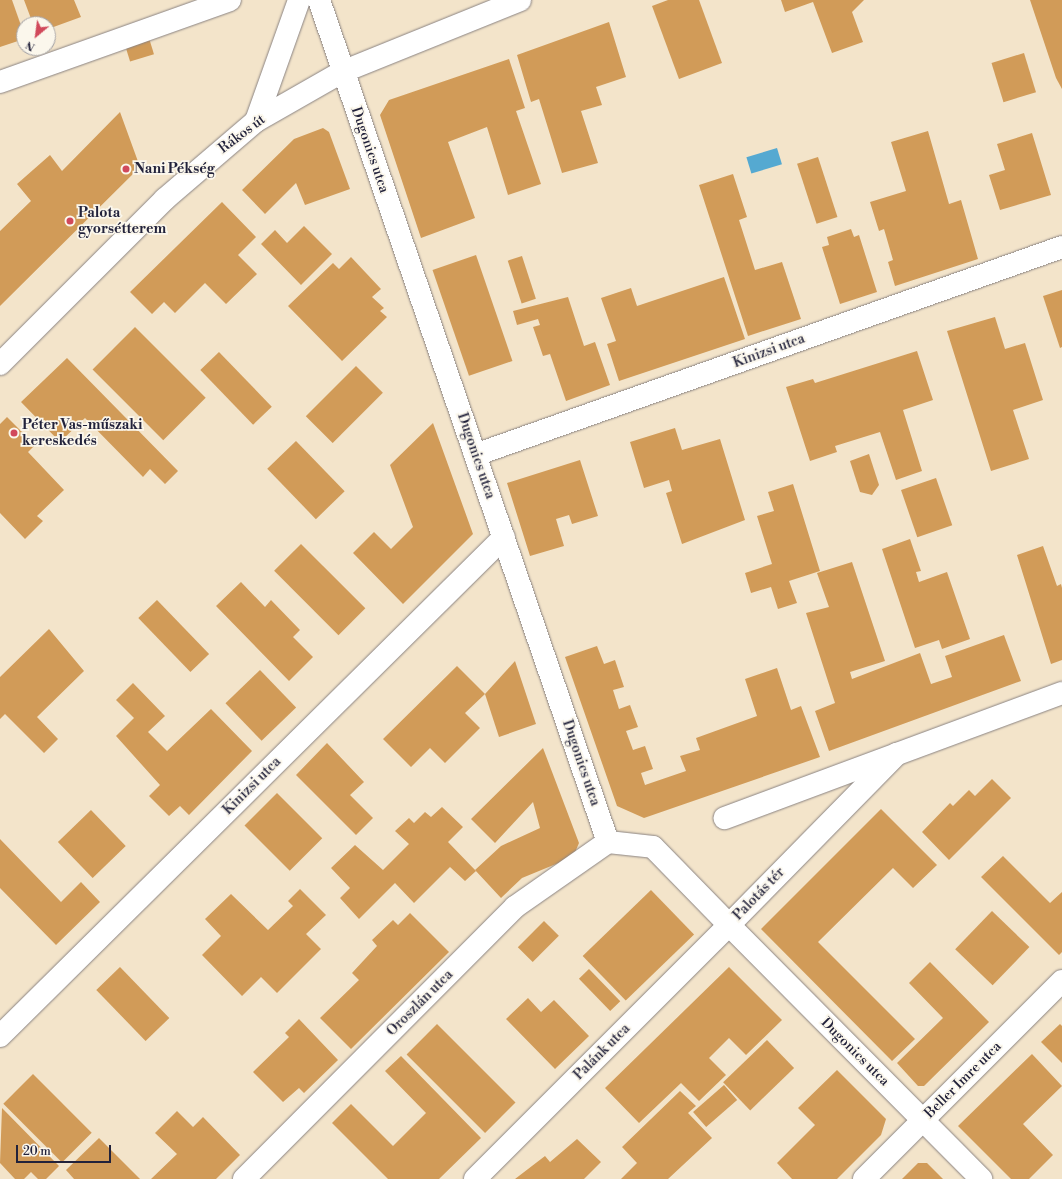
<!DOCTYPE html>
<html>
<head>
<meta charset="utf-8">
<style>
  body { margin:0 }
  #map { position:relative; width:1062px; height:1179px; overflow:hidden; background:#f3e4ca; font-family:"Libre Bodoni",serif }
  div>[style] { position:absolute }
  .water>* { inset:0; background:#55a9d1; transform-origin:0 0 }
  .building>* { inset:0; background:#d19b58; transform-origin:0 0 }
  .roads { filter:drop-shadow(0 0 1px #8a8382) drop-shadow(0 0 1px #8a8382) }
  .minor>* { height:22px; margin:-11px; padding:0 11px; transform-origin:11px; border-radius:11px; background:#fff }
  .dots>* { width:11px; height:11px; translate:-50% -50%; box-sizing:border-box; border:2px solid #fbf7ec; border-radius:50% }
  span { translate:-50% -50%; white-space:nowrap; text-align:center; line-height:1.15; -webkit-text-stroke:3.5px #fbf7ec; paint-order:stroke }
  .street-label { font-size:14px; color:#22223b }
  .poi-label { font-size:14px; color:#22223b; font-weight:700 }
  .left { translate:0 -50%; text-align:left }
  .north { position:absolute; left:16px; top:16px; width:40px; height:40px; box-sizing:border-box; background:#fbf7ec; border:1px solid #a4a2a5; border-radius:50%; rotate:209deg; font-size:11px; font-weight:700; line-height:16px; text-align:center; color:#22223b }
  .north::after { content:''; display:block; margin:auto; width:14px; height:18px; background:#d1495b; clip-path:polygon(50% 0,100% 100%,50% 72%,0 100%) }
  .scale { position:absolute; left:16px; top:1145px; width:95px; height:18px; box-sizing:border-box; border:2px solid #22223b; border-top:0; padding-left:5px; font-size:12px; line-height:14px; white-space:nowrap; color:#22223b; -webkit-text-stroke:3px #fbf7ec; paint-order:stroke }
</style>
</head>
<body>
<div id="map">
  <div class="water">
    <div style="left:777px;top:148px;width:17px;height:32px;rotate:73deg"></div>
  </div>
  <div class="building">
    <div style="clip-path:polygon(0 0,12px 0,24px 34px,24px 39px,0 47px)"></div>
    <div style="clip-path:polygon(24px 0,74px 0,81px 17px,48px 29px,48px 24px,33px 24px)"></div>
    <div style="clip-path:polygon(668px 0,699px 0,722px 63px,679px 79px,652px 6px)"></div>
    <div style="clip-path:polygon(781px 0,864px 0,852px 12px,863px 42px,832px 53px,813px 2px,785px 12px)"></div>
    <div style="clip-path:polygon(1030px 0,1062px 0,1062px 89px,1056px 78px)"></div>
    <div style="clip-path:polygon(609px 22px,626px 77px,596px 87px,602px 105px,581px 111px,598px 163px,562px 173px,539px 99px,531px 102px,517px 55px)"></div>
    <div style="left:149px;top:38px;width:17px;height:25px;rotate:73deg"></div>
    <div style="left:1024px;top:53px;width:41px;height:34px;rotate:73deg"></div>
    <div style="clip-path:polygon(509px 59px,525px 108px,516px 111px,541px 184px,508px 195px,487px 127px,448px 142px,475px 218px,421px 238px,380px 115px,389px 100px)"></div>
    <div style="clip-path:polygon(120px 112px,140px 167px,0 306px,0 231px,31px 201px,17px 184px,50px 155px,62px 171px)"></div>
    <div style="clip-path:polygon(323px 128px,329px 132px,350px 189px,305px 205px,296px 183px,265px 214px,242px 190px,294px 139px)"></div>
    <div style="clip-path:polygon(928px 131px,949px 204px,961px 200px,978px 259px,895px 286px,888px 262px,893px 260px,884px 229px,879px 231px,870px 202px,906px 191px,891px 142px)"></div>
    <div style="clip-path:polygon(1032px 133px,1051px 195px,1000px 210px,989px 175px,1005px 170px,997px 144px)"></div>
    <div style="left:818px;top:157px;width:63px;height:22px;rotate:72deg"></div>
    <div style="clip-path:polygon(733px 174px,747px 217px,739px 220px,755px 270px,782px 262px,801px 319px,748px 336px,699px 185px)"></div>
    <div style="clip-path:polygon(222px 202px,256px 237px,238px 255px,257px 274px,226px 304px,205px 283px,175px 313px,164px 302px,152px 314px,130px 292px)"></div>
    <div style="clip-path:polygon(304px 226px,332px 254px,301px 285px,261px 244px,275px 230px,287px 243px)"></div>
    <div style="clip-path:polygon(851px 229px,854px 237px,859px 235px,877px 292px,840px 304px,822px 247px,829px 245px,827px 237px)"></div>
    <div style="left:476px;top:255px;width:112px;height:46px;rotate:71deg"></div>
    <div style="left:522px;top:256px;width:45px;height:15px;rotate:72deg"></div>
    <div style="clip-path:polygon(351px 257px,381px 289px,372px 297px,384px 308px,380px 311px,387px 317px,342px 361px,288px 306px,333px 263px,339px 269px)"></div>
    <div style="clip-path:polygon(724px 277px,745px 339px,619px 381px,607px 344px,616px 341px,601px 298px,631px 288px,637px 306px)"></div>
    <div style="clip-path:polygon(1062px 290px,1062px 347px,1060px 348px,1043px 296px)"></div>
    <div style="clip-path:polygon(568px 297px,584px 346px,595px 342px,610px 385px,566px 401px,550px 354px,543px 356px,533px 327px,540px 325px,538px 319px,517px 325px,513px 311px)"></div>
    <div style="clip-path:polygon(995px 317px,1005px 349px,1025px 343px,1043px 400px,1013px 410px,1029px 459px,991px 471px,947px 331px)"></div>
    <div style="left:135px;top:327px;width:100px;height:60px;rotate:45deg"></div>
    <div style="clip-path:polygon(917px 351px,933px 400px,903px 410px,922px 471px,896px 480px,880px 432px,835px 446px,837px 452px,810px 461px,786px 387px,813px 379px,815px 383px)"></div>
    <div style="left:219px;top:352px;width:76px;height:26px;rotate:46deg"></div>
    <div style="clip-path:polygon(67px 358px,178px 471px,165px 484px,150px 469px,143px 477px,85px 418px,60px 442px,21px 402px)"></div>
    <div style="left:356px;top:366px;width:38px;height:71px;rotate:45deg"></div>
    <div style="clip-path:polygon(7px 417px,35px 445px,28px 452px,64px 490px,37px 516px,43px 521px,25px 539px,0 513px,0 424px)"></div>
    <div style="clip-path:polygon(433px 423px,473px 534px,403px 604px,353px 553px,374px 532px,391px 549px,413px 527px,390px 465px)"></div>
    <div style="clip-path:polygon(675px 428px,682px 450px,720px 439px,745px 520px,682px 544px,666px 493px,672px 491px,669px 480px,644px 488px,630px 442px)"></div>
    <div style="left:296px;top:441px;width:70px;height:40px;rotate:46deg"></div>
    <div style="clip-path:polygon(869px 454px,879px 485px,872px 495px,860px 492px,850px 461px)"></div>
    <div style="clip-path:polygon(580px 460px,598px 516px,572px 524px,569px 515px,556px 519px,564px 546px,530px 556px,507px 483px)"></div>
    <div style="left:936px;top:478px;width:50px;height:37px;rotate:71deg"></div>
    <div style="clip-path:polygon(793px 484px,820px 571px,789px 581px,797px 603px,778px 609px,771px 587px,751px 593px,745px 573px,772px 564px,757px 516px,774px 511px,768px 492px)"></div>
    <div style="clip-path:polygon(910px 539px,921px 571px,916px 572px,919px 582px,947px 572px,970px 639px,942px 649px,939px 640px,915px 648px,882px 549px)"></div>
    <div style="left:301px;top:544px;width:91px;height:38px;rotate:45deg"></div>
    <div style="clip-path:polygon(1043px 546px,1057px 586px,1061px 584px,1062px 588px,1062px 660px,1051px 664px,1017px 555px)"></div>
    <div style="clip-path:polygon(852px 562px,885px 661px,850px 672px,852px 679px,920px 653px,931px 684px,952px 677px,945px 656px,1004px 635px,1021px 681px,829px 751px,815px 711px,835px 703px,806px 613px,829px 607px,817px 573px)"></div>
    <div style="clip-path:polygon(241px 582px,265px 607px,271px 600px,300px 630px,293px 637px,313px 657px,289px 681px,216px 606px)"></div>
    <div style="left:157px;top:600px;width:75px;height:26px;rotate:46deg"></div>
    <div style="clip-path:polygon(49px 629px,84px 671px,37px 717px,58px 739px,44px 753px,5px 714px,0 719px,0 677px)"></div>
    <div style="clip-path:polygon(597px 646px,604px 664px,615px 660px,624px 687px,613px 690px,619px 709px,630px 705px,638px 727px,626px 731px,633px 750px,645px 746px,653px 769px,641px 773px,645px 785px,686px 771px,680px 756px,700px 750px,696px 738px,757px 716px,745px 679px,777px 668px,791px 710px,801px 706px,820px 757px,644px 818px,617px 806px,565px 657px)"></div>
    <div style="clip-path:polygon(515px 661px,536px 724px,499px 737px,485px 694px)"></div>
    <div style="clip-path:polygon(457px 666px,485px 694px,465px 713px,480px 728px,445px 763px,430px 748px,411px 767px,383px 739px)"></div>
    <div style="left:260px;top:670px;width:52px;height:48px;rotate:46deg"></div>
    <div style="clip-path:polygon(133px 683px,165px 716px,148px 732px,167px 751px,211px 709px,252px 751px,189px 815px,180px 806px,169px 816px,149px 796px,160px 785px,116px 736px,134px 718px,116px 700px)"></div>
    <div style="clip-path:polygon(327px 743px,364px 782px,350px 795px,373px 818px,356px 835px,296px 775px)"></div>
    <div style="clip-path:polygon(543px 748px,579px 843px,573px 857px,522px 878px,501px 898px,475px 870px,501px 846px,540px 828px,533px 802px,495px 843px,471px 819px)"></div>
    <div style="clip-path:polygon(992px 779px,1011px 798px,949px 860px,922px 832px,950px 803px,953px 806px,969px 790px,975px 796px)"></div>
    <div style="left:277px;top:793px;width:64px;height:46px;rotate:45deg"></div>
    <div style="clip-path:polygon(442px 807px,463px 827px,448px 842px,476px 871px,465px 881px,450px 867px,414px 903px,395px 883px,359px 919px,340px 898px,350px 888px,331px 868px,355px 845px,383px 870px,409px 844px,395px 831px,409px 818px,414px 823px,425px 812px,431px 817px)"></div>
    <div style="clip-path:polygon(881px 809px,937px 865px,913px 888px,893px 868px,818px 942px,915px 1039px,892px 1061px,761px 929px)"></div>
    <div style="left:91px;top:810px;width:50px;height:46px;rotate:46deg"></div>
    <div style="clip-path:polygon(0 839px,61px 902px,81px 882px,100px 902px,56px 945px,0 888px)"></div>
    <div style="clip-path:polygon(1003px 856px,1050px 903px,1062px 892px,1062px 952px,1059px 955px,981px 877px)"></div>
    <div style="clip-path:polygon(300px 889px,326px 915px,306px 934px,321px 949px,277px 993px,261px 977px,242px 996px,202px 955px,221px 936px,205px 919px,231px 894px,268px 930px,293px 906px,288px 901px)"></div>
    <div style="left:651px;top:890px;width:62px;height:95px;rotate:46deg"></div>
    <div style="left:992px;top:911px;width:52px;height:53px;rotate:44deg"></div>
    <div style="clip-path:polygon(410px 913px,449px 952px,351px 1049px,320px 1018px,359px 980px,352px 973px,377px 946px,372px 940px,393px 920px,398px 925px)"></div>
    <div style="left:544px;top:921px;width:21px;height:37px;rotate:45deg"></div>
    <div style="clip-path:polygon(930px 962px,989px 1022px,924px 1086px,918px 1086px,897px 1063px,943px 1018px,909px 983px)"></div>
    <div style="left:120px;top:967px;width:71px;height:33px;rotate:46deg"></div>
    <div style="clip-path:polygon(729px 967px,782px 1020px,746px 1055px,729px 1038px,709px 1058px,726px 1075px,699px 1101px,681px 1083px,639px 1123px,605px 1088px)"></div>
    <div style="left:589px;top:969px;width:45px;height:14px;rotate:46deg"></div>
    <div style="clip-path:polygon(528px 998px,541px 1012px,554px 1000px,589px 1036px,555px 1069px,506px 1019px)"></div>
    <div style="clip-path:polygon(299px 1019px,338px 1060px,304px 1093px,299px 1088px,283px 1102px,253px 1072px,289px 1037px,285px 1033px)"></div>
    <div style="left:437px;top:1024px;width:111px;height:43px;rotate:45deg"></div>
    <div style="clip-path:polygon(1060px 1024px,1062px 1026px,1062px 1063px,1041px 1042px)"></div>
    <div style="left:767px;top:1040px;width:39px;height:61px;rotate:46deg"></div>
    <div style="clip-path:polygon(1032px 1054px,1062px 1086px,1023px 1124px,1053px 1155px,1029px 1179px,1011px 1179px,958px 1126px)"></div>
    <div style="clip-path:polygon(401px 1056px,481px 1138px,439px 1179px,388px 1179px,332px 1123px,351px 1104px,393px 1146px,426px 1113px,385px 1071px)"></div>
    <div style="clip-path:polygon(837px 1070px,886px 1119px,881px 1135px,837px 1179px,792px 1179px,777px 1163px,815px 1125px,798px 1108px)"></div>
    <div style="left:33px;top:1074px;width:83px;height:42px;rotate:45deg"></div>
    <div style="left:724px;top:1085px;width:20px;height:41px;rotate:49deg"></div>
    <div style="clip-path:polygon(680px 1091px,696px 1106px,688px 1113px,712px 1138px,668px 1179px,621px 1179px,637px 1163px,622px 1147px)"></div>
    <div style="clip-path:polygon(2px 1108px,59px 1166px,46px 1179px,38px 1179px,31px 1172px,24px 1179px,15px 1179px,0 1163px)"></div>
    <div style="clip-path:polygon(177px 1111px,193px 1127px,203px 1117px,240px 1155px,216px 1179px,151px 1179px,177px 1154px,155px 1133px)"></div>
    <div style="clip-path:polygon(99px 1138px,140px 1179px,74px 1179px,66px 1170px)"></div>
    <div style="clip-path:polygon(577px 1139px,601px 1162px,584px 1179px,515px 1179px,545px 1156px,550px 1162px)"></div>
    <div style="clip-path:polygon(918px 1163px,927px 1163px,943px 1179px,902px 1179px)"></div>
  </div>
  <div class="roads">
    <div class="minor">
      <div style="left:319px;top:0;width:890px;rotate:71.06deg"></div>
      <div style="left:0;top:82px;width:244px;rotate:-19.6deg"></div>
      <div style="left:256px;top:121px;width:128px;rotate:-70.4deg"></div>
      <div style="left:0;top:364px;width:233px;rotate:-45deg"></div>
      <div style="left:165px;top:199px;width:120px;rotate:-40.6deg"></div>
      <div style="left:256px;top:121px;width:99px;rotate:-29.7deg"></div>
      <div style="left:342px;top:72px;width:192px;rotate:-22deg"></div>
      <div style="left:475px;top:455px;width:623px;rotate:-19.51deg"></div>
      <div style="left:897px;top:754px;width:176px;rotate:-20.3deg"></div>
      <div style="left:608px;top:842px;width:45px;rotate:6.3deg"></div>
      <div style="left:653px;top:847px;width:109px;rotate:45.7deg"></div>
      <div style="left:729px;top:925px;width:240px;rotate:-45.5deg"></div>
      <div style="left:897px;top:754px;width:184px;rotate:159.6deg"></div>
      <div style="left:0;top:1036px;width:709px;rotate:-44.71deg"></div>
      <div style="left:244px;top:1179px;width:384px;rotate:-45.1deg"></div>
      <div style="left:515px;top:907px;width:113px;rotate:-35deg"></div>
      <div style="left:475px;top:1179px;width:359px;rotate:-45deg"></div>
      <div style="left:729px;top:925px;width:358px;rotate:45.2deg"></div>
      <div style="left:864px;top:1179px;width:280px;rotate:-45deg"></div>
    </div>
  </div>
  <div class="dots">
    <div style="left:126px;top:169px;background:#d1495b"></div>
    <div style="left:70px;top:221px;background:#d1495b"></div>
    <div style="left:14px;top:433px;background:#d1495b"></div>
  </div>
  <div class="street-label">
    <span style="left:242px;top:134px;rotate:-37deg">Rákos út</span>
    <span style="left:370px;top:150px;rotate:71deg">Dugonics utca</span>
    <span style="left:769px;top:351px;rotate:-20deg">Kinizsi utca</span>
    <span style="left:476px;top:456px;rotate:71deg">Dugonics utca</span>
    <span style="left:581px;top:763px;rotate:71deg">Dugonics utca</span>
    <span style="left:252px;top:786px;rotate:-45deg">Kinizsi utca</span>
    <span style="left:759px;top:894px;rotate:-46deg">Palotás tér</span>
    <span style="left:420px;top:1003px;rotate:-45deg">Oroszlán utca</span>
    <span style="left:602px;top:1052px;rotate:-45deg">Palánk utca</span>
    <span style="left:855px;top:1052px;rotate:45deg">Dugonics utca</span>
    <span style="left:963px;top:1080px;rotate:-45deg">Beller Imre utca</span>
  </div>
  <div class="poi-label">
    <span class="left" style="left:134px;top:169px">Nani Pékség</span>
    <span class="left" style="left:78px;top:221px">Palota<br>gyorsétterem</span>
    <span class="left" style="left:22px;top:433px">Péter Vas-műszaki<br>kereskedés</span>
  </div>
  <div class="north">N</div>
  <div class="scale">20 m</div>
</div>
</body>
</html>
